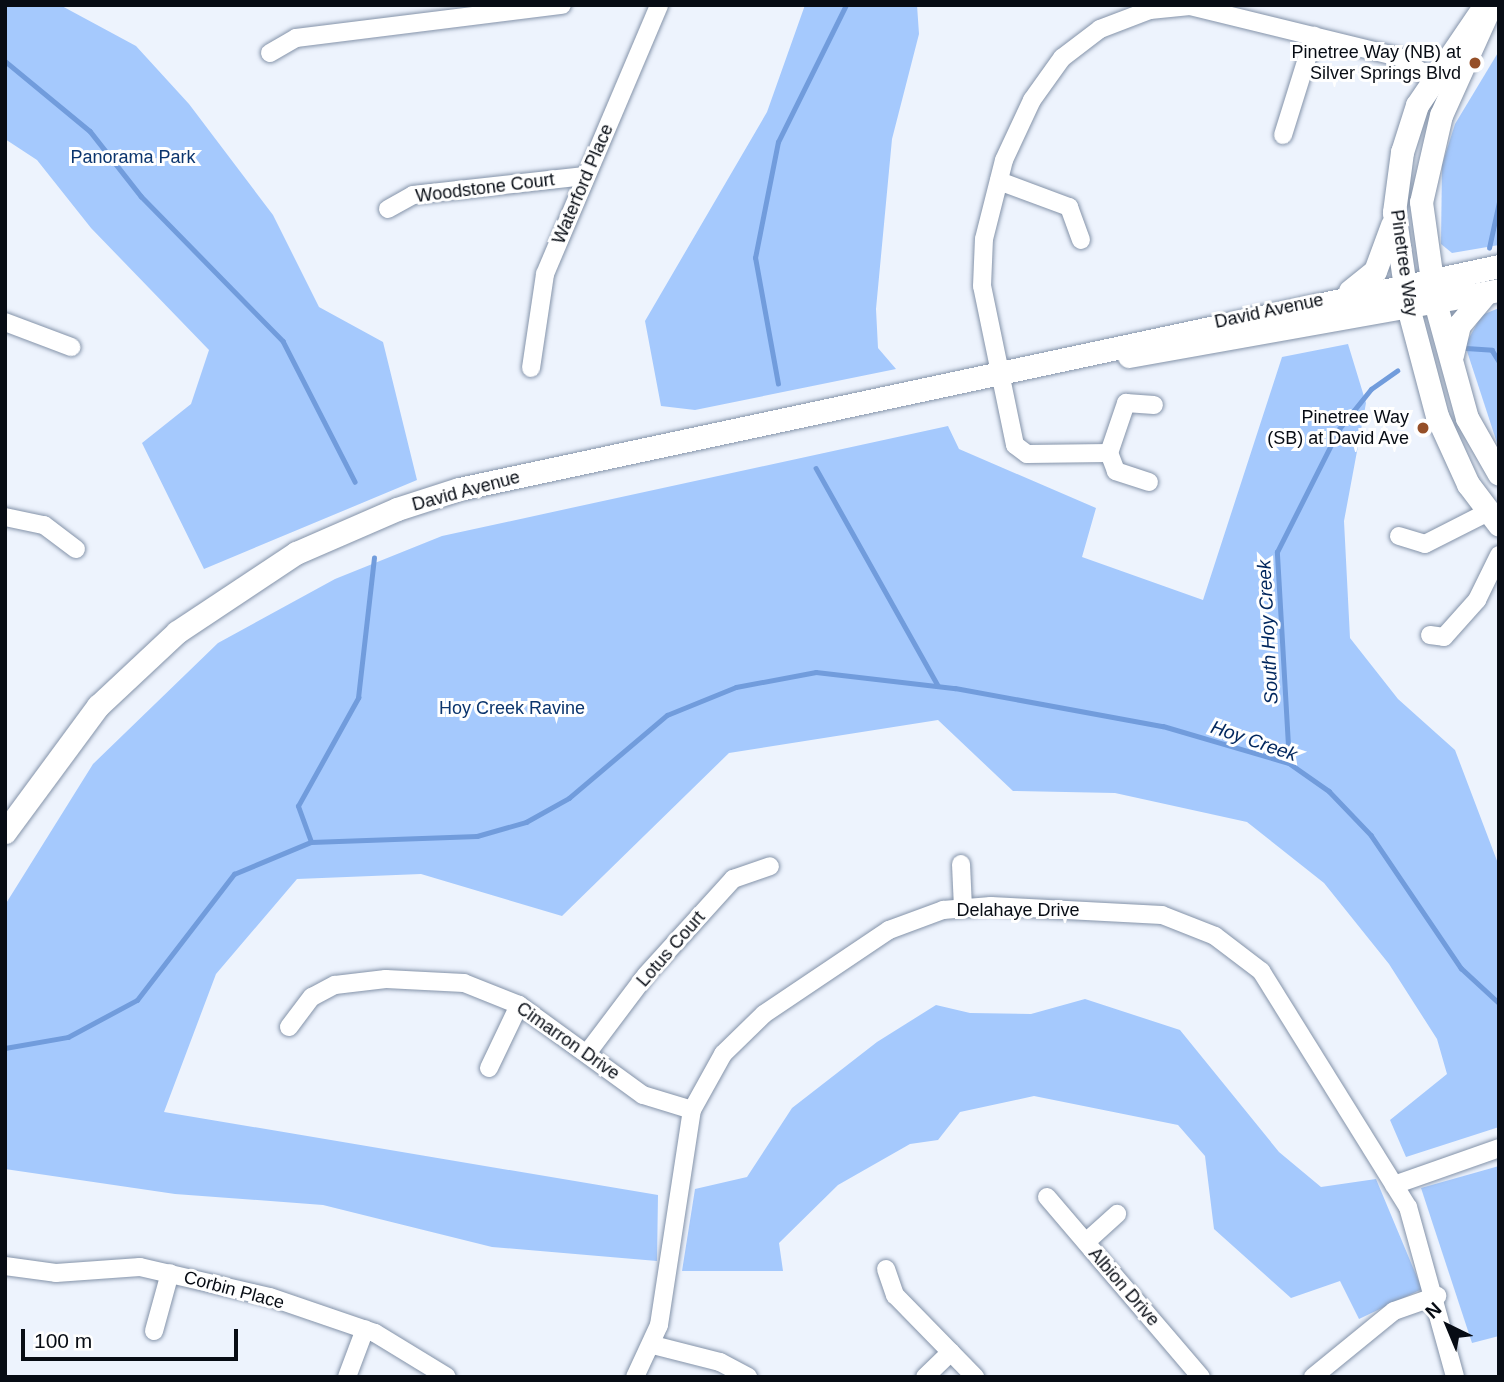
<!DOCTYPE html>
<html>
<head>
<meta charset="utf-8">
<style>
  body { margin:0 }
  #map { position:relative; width:1504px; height:1382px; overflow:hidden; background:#edf3fd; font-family:Helvetica,sans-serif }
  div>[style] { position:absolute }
  .green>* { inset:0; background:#a5c9fd }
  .stream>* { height:4.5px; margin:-2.25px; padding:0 2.25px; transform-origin:2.25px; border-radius:2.25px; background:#719cdc }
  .roads { filter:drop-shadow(0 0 2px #8493a9) drop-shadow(0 0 2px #8493a9) }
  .minor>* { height:18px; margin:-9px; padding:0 9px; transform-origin:9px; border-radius:9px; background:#fff }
  .major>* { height:23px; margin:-11.5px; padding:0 11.5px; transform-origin:11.5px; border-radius:11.5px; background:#fff }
  .dots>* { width:19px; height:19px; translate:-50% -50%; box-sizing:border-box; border:4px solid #fff; border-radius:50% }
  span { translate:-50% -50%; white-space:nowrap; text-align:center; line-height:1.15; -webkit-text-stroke:6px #fff; paint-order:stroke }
  .poi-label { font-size:18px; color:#070c14 }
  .right { translate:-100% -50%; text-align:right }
  .park-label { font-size:18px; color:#0b356e }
  .street-label { font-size:18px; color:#070c14 }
  .water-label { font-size:19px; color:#00265d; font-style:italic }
  .frame { position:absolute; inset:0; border:7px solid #070c14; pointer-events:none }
  .north { position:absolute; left:1413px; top:1291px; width:70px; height:70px; -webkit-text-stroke:5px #fff; paint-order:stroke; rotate:317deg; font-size:19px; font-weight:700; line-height:28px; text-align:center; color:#070c14 }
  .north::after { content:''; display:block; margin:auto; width:24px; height:32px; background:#070c14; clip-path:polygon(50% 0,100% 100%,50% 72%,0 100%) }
  .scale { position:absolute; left:21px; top:1329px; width:217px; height:32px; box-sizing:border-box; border:4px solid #070c14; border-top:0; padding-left:9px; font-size:21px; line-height:24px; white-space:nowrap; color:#070c14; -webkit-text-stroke:5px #fff; paint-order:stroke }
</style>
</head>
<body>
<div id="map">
  <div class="green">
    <div style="clip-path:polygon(5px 5px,60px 5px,136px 46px,189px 104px,273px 215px,319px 307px,383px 342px,417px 480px,204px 569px,142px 443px,191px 404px,209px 350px,91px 228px,37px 160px,5px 139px)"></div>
    <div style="clip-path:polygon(805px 5px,917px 5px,919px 34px,892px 139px,876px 309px,878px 348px,896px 369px,695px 410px,661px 406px,645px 321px,767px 112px)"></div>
    <div style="clip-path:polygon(1499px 51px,1499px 245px,1452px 253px,1441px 244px,1442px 165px,1455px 124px)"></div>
    <div style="clip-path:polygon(1499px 308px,1499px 449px,1465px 345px,1482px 315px)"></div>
    <div style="clip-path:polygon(1348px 344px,1366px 403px,1344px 521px,1350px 638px,1398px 699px,1455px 750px,1499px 866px,1499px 1127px,1406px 1157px,1390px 1120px,1447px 1074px,1437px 1039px,1389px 964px,1324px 883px,1247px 822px,1115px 793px,1013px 791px,938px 720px,729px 753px,562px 916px,421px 874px,297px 879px,216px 974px,164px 1112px,658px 1195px,657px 1261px,492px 1247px,323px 1205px,175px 1194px,5px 1169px,5px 905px,93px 764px,218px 643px,335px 579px,442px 536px,948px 426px,959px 449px,1096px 508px,1082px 557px,1203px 600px,1282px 357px)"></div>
    <div style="clip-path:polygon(1085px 999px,1180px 1030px,1279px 1152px,1321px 1187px,1376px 1179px,1422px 1289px,1359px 1319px,1340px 1281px,1291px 1298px,1214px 1229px,1205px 1156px,1178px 1125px,1034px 1096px,960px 1112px,938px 1140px,910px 1144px,838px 1185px,779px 1243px,783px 1271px,682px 1271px,695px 1189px,747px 1177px,792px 1108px,877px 1042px,936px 1005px,970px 1013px,1031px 1014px)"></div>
    <div style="clip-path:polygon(1499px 1166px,1499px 1336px,1472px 1343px,1421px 1188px)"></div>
  </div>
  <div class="stream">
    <div style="left:5px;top:61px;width:110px;rotate:39.5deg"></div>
    <div style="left:90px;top:131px;width:83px;rotate:51.9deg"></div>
    <div style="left:141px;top:196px;width:203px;rotate:45.6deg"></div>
    <div style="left:283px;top:341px;width:158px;rotate:62.9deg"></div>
    <div style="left:1489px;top:248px;width:47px;rotate:-77.7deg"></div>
    <div style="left:1466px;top:348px;width:26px;rotate:4deg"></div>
    <div style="left:1492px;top:350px;width:13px;rotate:58deg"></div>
    <div style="left:778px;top:384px;width:128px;rotate:-100.3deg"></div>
    <div style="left:755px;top:258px;width:118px;rotate:-78.8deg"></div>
    <div style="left:778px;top:142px;width:153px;rotate:-63.6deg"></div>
    <div style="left:816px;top:468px;width:249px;rotate:60.7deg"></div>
    <div style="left:1289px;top:763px;width:211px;rotate:-93.3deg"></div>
    <div style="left:1277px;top:552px;width:138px;rotate:-63.2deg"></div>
    <div style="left:1339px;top:429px;width:51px;rotate:-51.3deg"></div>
    <div style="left:1371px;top:389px;width:32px;rotate:-35deg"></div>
    <div style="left:311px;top:842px;width:38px;rotate:-110deg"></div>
    <div style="left:298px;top:806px;width:124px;rotate:-60.9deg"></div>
    <div style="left:358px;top:698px;width:141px;rotate:-83.5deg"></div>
    <div style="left:5px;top:1048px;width:64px;rotate:-9.9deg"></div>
    <div style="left:68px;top:1037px;width:78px;rotate:-28.2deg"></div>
    <div style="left:137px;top:1000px;width:159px;rotate:-52.4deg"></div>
    <div style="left:234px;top:874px;width:83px;rotate:-22.6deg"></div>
    <div style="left:311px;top:842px;width:166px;rotate:-2.1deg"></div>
    <div style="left:477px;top:836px;width:51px;rotate:-15.9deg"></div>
    <div style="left:526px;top:822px;width:49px;rotate:-29.2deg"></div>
    <div style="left:569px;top:798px;width:128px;rotate:-40.3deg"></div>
    <div style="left:667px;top:715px;width:74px;rotate:-22.1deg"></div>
    <div style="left:736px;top:687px;width:81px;rotate:-10.6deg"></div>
    <div style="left:816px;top:672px;width:140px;rotate:6.6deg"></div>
    <div style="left:955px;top:688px;width:211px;rotate:10.4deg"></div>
    <div style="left:1163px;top:726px;width:131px;rotate:16.4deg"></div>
    <div style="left:1289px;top:763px;width:49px;rotate:35deg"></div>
    <div style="left:1329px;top:791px;width:61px;rotate:46.3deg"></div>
    <div style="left:1371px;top:835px;width:161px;rotate:55.9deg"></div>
    <div style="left:1461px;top:968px;width:52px;rotate:42.6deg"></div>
  </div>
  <div class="roads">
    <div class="minor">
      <div style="left:270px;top:53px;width:30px;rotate:-30deg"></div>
      <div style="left:296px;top:38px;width:268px;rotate:-7.1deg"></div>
      <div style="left:1283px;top:135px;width:104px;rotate:-72.6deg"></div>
      <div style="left:999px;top:181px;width:75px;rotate:20.4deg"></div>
      <div style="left:1069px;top:207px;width:35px;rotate:70deg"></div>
      <div style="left:388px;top:209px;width:29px;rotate:-29deg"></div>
      <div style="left:413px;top:195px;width:173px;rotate:-6.3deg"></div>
      <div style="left:5px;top:322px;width:71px;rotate:20.7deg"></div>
      <div style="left:531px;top:368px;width:95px;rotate:-81.5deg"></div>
      <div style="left:545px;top:274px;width:292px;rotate:-67deg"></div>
      <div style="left:1109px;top:453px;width:82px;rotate:179.3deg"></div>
      <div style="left:1027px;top:454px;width:15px;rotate:-143deg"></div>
      <div style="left:1015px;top:445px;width:162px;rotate:-101.7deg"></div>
      <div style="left:982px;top:286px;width:47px;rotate:-87.6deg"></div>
      <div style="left:984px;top:239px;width:81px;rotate:-75.8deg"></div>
      <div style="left:1004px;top:160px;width:66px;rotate:-65deg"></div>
      <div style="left:1032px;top:100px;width:52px;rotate:-54.5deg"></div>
      <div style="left:1062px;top:58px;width:48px;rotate:-37.3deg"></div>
      <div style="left:1100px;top:29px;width:53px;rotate:-20.8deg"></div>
      <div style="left:1150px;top:10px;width:40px;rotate:-5.7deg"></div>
      <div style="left:1190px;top:6px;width:215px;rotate:13.7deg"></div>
      <div style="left:1399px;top:57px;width:53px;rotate:33.4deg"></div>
      <div style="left:1149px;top:482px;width:35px;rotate:-162deg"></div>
      <div style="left:1116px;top:471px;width:19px;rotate:-111deg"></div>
      <div style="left:1109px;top:453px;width:53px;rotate:-71.2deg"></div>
      <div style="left:1126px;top:403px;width:28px;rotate:4deg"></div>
      <div style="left:5px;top:517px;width:40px;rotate:12deg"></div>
      <div style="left:44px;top:525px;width:40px;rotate:37deg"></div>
      <div style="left:1399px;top:536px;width:27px;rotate:17deg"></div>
      <div style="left:1425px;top:544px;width:71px;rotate:-26.9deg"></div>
      <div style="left:1430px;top:635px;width:14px;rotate:8deg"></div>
      <div style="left:1444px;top:637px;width:50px;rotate:-48.3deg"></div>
      <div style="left:1477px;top:600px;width:50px;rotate:-63.9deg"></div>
      <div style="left:961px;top:864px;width:44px;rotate:87.4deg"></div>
      <div style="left:289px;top:1027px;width:38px;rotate:-53deg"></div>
      <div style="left:312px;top:997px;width:26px;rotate:-28deg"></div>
      <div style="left:335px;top:985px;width:51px;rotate:-6.7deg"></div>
      <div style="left:386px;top:979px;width:78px;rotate:2.9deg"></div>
      <div style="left:464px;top:983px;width:59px;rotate:21.8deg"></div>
      <div style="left:519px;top:1005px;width:153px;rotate:36deg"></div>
      <div style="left:643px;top:1095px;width:51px;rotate:17deg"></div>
      <div style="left:588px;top:1052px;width:96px;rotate:-53deg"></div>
      <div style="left:646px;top:975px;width:130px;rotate:-47.8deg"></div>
      <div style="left:733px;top:879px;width:39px;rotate:-19deg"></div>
      <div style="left:489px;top:1068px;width:70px;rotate:-64.5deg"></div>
      <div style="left:1394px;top:1185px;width:111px;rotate:-19.4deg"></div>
      <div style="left:1047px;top:1197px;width:237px;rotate:49.5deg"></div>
      <div style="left:1086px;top:1242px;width:42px;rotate:-42.1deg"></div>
      <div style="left:5px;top:1266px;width:51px;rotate:7.8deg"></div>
      <div style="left:56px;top:1273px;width:84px;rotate:-4.1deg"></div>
      <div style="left:140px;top:1267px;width:133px;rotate:13deg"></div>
      <div style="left:270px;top:1297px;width:111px;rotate:18.9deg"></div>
      <div style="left:375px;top:1333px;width:84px;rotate:31.4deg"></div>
      <div style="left:886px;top:1269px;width:28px;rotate:71deg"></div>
      <div style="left:895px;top:1295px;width:115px;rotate:45.7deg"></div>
      <div style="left:154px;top:1331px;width:60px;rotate:-74.6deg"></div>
      <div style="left:653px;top:1345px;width:69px;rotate:14.2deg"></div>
      <div style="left:720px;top:1362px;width:32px;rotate:28deg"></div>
      <div style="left:347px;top:1377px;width:51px;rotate:-69.4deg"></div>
      <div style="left:635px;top:1377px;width:57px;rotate:-65.2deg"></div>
      <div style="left:659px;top:1325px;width:218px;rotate:-81.3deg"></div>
      <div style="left:692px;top:1110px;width:64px;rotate:-61deg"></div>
      <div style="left:723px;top:1054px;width:57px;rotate:-44.3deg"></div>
      <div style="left:764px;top:1014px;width:151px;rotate:-33.9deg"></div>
      <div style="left:889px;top:930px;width:58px;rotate:-20.3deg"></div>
      <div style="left:943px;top:910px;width:48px;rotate:-4.8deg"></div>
      <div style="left:991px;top:906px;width:171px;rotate:3deg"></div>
      <div style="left:1162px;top:915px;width:57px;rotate:21.6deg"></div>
      <div style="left:1215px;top:936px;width:58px;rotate:37.3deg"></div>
      <div style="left:1261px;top:971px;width:278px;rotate:58.1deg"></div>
      <div style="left:1408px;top:1207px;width:176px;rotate:74.5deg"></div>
      <div style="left:925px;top:1377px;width:36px;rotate:-44deg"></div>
      <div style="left:1313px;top:1377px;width:104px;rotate:-39.2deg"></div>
      <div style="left:1394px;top:1311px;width:46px;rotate:-19.2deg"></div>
    </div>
    <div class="major">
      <div style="left:1485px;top:5px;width:121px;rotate:124.2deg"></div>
      <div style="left:1417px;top:105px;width:49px;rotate:107.7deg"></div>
      <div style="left:1402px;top:152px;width:61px;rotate:97.6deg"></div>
      <div style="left:1394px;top:212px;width:96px;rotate:81.6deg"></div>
      <div style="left:1408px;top:307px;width:113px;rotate:75.1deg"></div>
      <div style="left:1437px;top:416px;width:75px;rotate:65.5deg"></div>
      <div style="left:1468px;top:484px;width:51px;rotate:52.9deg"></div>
      <div style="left:1488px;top:11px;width:114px;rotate:114.3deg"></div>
      <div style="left:1441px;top:115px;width:89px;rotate:102.9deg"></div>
      <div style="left:1421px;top:202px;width:101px;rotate:82deg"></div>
      <div style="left:1435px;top:302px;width:120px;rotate:74.6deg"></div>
      <div style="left:1467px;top:418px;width:64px;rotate:60.3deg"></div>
      <div style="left:1350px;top:291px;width:32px;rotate:-39deg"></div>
      <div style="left:1375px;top:271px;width:49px;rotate:-69.7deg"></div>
      <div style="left:1452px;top:355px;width:31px;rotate:-77deg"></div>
      <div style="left:1459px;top:325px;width:42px;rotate:-49.8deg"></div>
      <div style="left:1129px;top:356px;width:376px;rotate:-10.1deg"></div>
      <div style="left:5px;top:832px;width:157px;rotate:-53.6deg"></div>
      <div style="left:98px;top:706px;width:108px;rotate:-43.1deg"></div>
      <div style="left:177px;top:632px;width:143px;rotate:-33.6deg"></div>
      <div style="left:296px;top:553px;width:110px;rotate:-23.5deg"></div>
      <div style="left:397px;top:509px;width:65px;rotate:-17.9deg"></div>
      <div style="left:459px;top:489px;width:1064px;rotate:-12.1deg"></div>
    </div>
  </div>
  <div class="dots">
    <div style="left:1475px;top:63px;background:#954f28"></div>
    <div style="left:1423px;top:428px;background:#954f28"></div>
  </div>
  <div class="poi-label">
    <span class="right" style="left:1461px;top:63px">Pinetree Way (NB) at<br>Silver Springs Blvd</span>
    <span class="right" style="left:1409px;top:428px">Pinetree Way<br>(SB) at David Ave</span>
  </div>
  <div class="park-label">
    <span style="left:133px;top:157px">Panorama Park</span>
    <span style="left:512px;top:708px">Hoy Creek Ravine</span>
  </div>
  <div class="street-label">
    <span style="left:583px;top:184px;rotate:-67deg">Waterford Place</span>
    <span style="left:485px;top:188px;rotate:-7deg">Woodstone Court</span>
    <span style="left:1404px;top:263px;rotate:82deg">Pinetree Way</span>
    <span style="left:1269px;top:311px;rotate:-12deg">David Avenue</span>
    <span style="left:466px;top:491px;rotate:-15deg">David Avenue</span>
    <span style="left:1018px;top:910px">Delahaye Drive</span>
    <span style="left:671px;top:949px;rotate:-49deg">Lotus Court</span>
    <span style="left:568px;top:1041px;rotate:35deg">Cimarron Drive</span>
    <span style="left:1124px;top:1287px;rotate:49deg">Albion Drive</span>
    <span style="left:234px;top:1290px;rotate:15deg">Corbin Place</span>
  </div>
  <div class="water-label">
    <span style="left:1268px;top:632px;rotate:-93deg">South Hoy Creek</span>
    <span style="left:1254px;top:741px;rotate:19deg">Hoy Creek</span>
  </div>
  <div class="frame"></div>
  <div class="north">N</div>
  <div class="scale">100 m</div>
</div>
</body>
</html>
